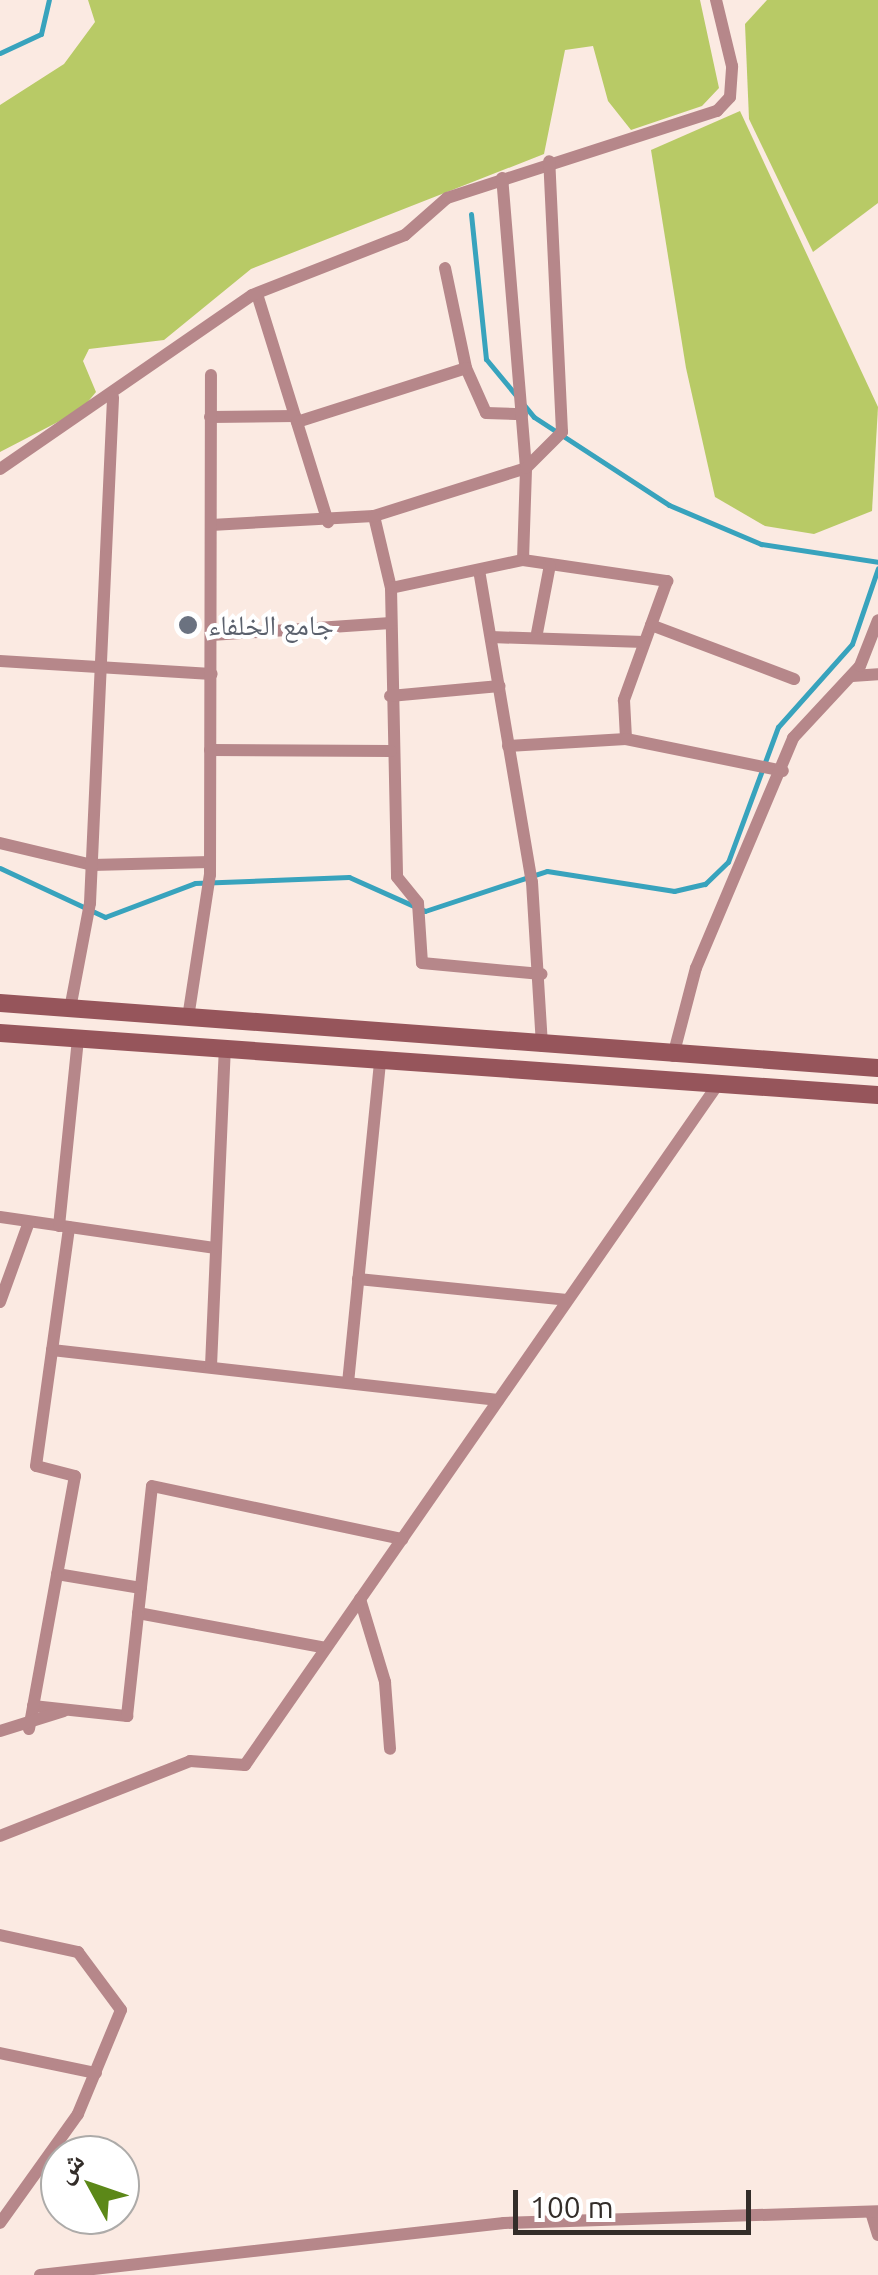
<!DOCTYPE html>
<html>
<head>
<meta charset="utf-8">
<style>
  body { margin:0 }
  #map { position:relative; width:878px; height:2275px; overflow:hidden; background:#fbeae2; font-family:Ubuntu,"Noto Naskh Arabic",sans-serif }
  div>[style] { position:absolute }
  .forest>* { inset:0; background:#b8ca66 }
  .stream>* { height:5px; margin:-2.5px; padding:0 2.5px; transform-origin:2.5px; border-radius:2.5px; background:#38a3bd }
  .street>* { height:12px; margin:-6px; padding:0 6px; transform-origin:6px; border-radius:6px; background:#b6878a }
  .secondary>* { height:18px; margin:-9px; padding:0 9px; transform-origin:9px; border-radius:9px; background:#96555b }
  .dots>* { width:28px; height:28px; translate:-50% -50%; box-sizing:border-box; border:5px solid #fff; border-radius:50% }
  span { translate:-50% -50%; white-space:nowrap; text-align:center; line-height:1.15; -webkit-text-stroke:8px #fff; paint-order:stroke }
  .worship-label { font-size:28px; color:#5b616d }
  .left { translate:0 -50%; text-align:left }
  .north { position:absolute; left:40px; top:2135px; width:100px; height:100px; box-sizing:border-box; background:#fff; border:2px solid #adaba9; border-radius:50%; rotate:310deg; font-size:28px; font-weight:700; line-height:40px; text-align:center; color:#332d29 }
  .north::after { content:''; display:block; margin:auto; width:35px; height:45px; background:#5c8818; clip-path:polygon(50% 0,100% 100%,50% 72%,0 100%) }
  .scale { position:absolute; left:513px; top:2190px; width:238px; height:45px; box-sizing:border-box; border:5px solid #332d29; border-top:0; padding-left:12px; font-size:30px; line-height:35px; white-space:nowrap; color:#332d29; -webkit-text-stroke:8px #fff; paint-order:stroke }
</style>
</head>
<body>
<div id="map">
  <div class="forest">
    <div style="clip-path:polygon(88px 0,700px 0,719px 88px,702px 106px,631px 130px,608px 101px,593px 46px,565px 50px,544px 154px,251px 269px,164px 340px,89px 349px,83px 361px,96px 392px,81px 410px,0 452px,0 105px,64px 64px,95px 22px)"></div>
    <div style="clip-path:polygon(767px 0,878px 0,878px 203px,813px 252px,749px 119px,745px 24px)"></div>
    <div style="clip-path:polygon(740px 111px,878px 407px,872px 511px,814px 534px,765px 526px,715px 497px,686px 368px,651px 150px)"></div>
  </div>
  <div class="stream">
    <div style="left:0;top:53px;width:45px;rotate:-24.9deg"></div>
    <div style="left:41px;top:34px;width:35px;rotate:-77deg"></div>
    <div style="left:471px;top:214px;width:146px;rotate:84.1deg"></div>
    <div style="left:486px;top:359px;width:75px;rotate:50.4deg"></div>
    <div style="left:534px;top:417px;width:161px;rotate:33.1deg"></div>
    <div style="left:669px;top:505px;width:100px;rotate:23deg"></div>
    <div style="left:761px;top:544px;width:118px;rotate:8.7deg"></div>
    <div style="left:0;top:868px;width:116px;rotate:25deg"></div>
    <div style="left:105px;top:917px;width:96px;rotate:-20.7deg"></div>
    <div style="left:195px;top:883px;width:154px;rotate:-2.2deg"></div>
    <div style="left:349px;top:877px;width:83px;rotate:24.1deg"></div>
    <div style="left:425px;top:911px;width:128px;rotate:-18.2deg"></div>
    <div style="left:547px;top:871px;width:129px;rotate:8.9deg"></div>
    <div style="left:674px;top:891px;width:32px;rotate:-13deg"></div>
    <div style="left:705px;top:884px;width:32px;rotate:-44deg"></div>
    <div style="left:728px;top:862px;width:144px;rotate:-69.7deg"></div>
    <div style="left:778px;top:727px;width:111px;rotate:-48.3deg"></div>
    <div style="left:852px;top:644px;width:80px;rotate:-71.1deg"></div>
  </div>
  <div class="street">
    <div style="left:445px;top:268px;width:102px;rotate:78.1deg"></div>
    <div style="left:466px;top:368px;width:49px;rotate:66deg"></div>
    <div style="left:486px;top:413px;width:36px;rotate:2deg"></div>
    <div style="left:257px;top:294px;width:239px;rotate:72.7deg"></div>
    <div style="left:210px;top:417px;width:85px;rotate:-0.7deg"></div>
    <div style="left:297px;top:422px;width:177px;rotate:-17.7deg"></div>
    <div style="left:0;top:469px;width:306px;rotate:-34.6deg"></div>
    <div style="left:252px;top:295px;width:164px;rotate:-21.4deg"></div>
    <div style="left:405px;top:235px;width:56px;rotate:-41.4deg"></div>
    <div style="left:447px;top:198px;width:284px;rotate:-17.9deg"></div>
    <div style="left:717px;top:111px;width:19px;rotate:-47deg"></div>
    <div style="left:730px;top:97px;width:31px;rotate:-86deg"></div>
    <div style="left:732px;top:66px;width:68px;rotate:-103.6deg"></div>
    <div style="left:374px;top:516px;width:74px;rotate:76.7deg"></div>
    <div style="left:391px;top:588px;width:289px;rotate:88.8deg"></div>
    <div style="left:397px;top:877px;width:33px;rotate:51deg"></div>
    <div style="left:418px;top:903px;width:60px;rotate:86.2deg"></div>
    <div style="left:422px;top:963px;width:120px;rotate:5.3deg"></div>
    <div style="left:211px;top:525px;width:163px;rotate:-3.2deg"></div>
    <div style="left:374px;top:516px;width:159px;rotate:-17.5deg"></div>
    <div style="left:526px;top:468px;width:291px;rotate:-94.7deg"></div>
    <div style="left:523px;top:560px;width:92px;rotate:-88.1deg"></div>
    <div style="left:526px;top:468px;width:51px;rotate:-45deg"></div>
    <div style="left:562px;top:432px;width:271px;rotate:-92.7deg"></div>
    <div style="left:479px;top:570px;width:316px;rotate:80.4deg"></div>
    <div style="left:532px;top:882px;width:164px;rotate:86.5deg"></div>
    <div style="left:391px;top:588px;width:135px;rotate:-12deg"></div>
    <div style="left:523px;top:560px;width:146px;rotate:8.3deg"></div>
    <div style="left:667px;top:581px;width:127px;rotate:109.9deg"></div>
    <div style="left:624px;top:700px;width:39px;rotate:87deg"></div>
    <div style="left:651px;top:625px;width:153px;rotate:20.7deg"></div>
    <div style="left:537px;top:633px;width:69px;rotate:-79.2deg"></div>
    <div style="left:211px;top:635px;width:180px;rotate:-3.8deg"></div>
    <div style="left:491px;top:637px;width:153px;rotate:1.9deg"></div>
    <div style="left:0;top:661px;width:212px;rotate:3.5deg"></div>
    <div style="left:852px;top:676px;width:26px;rotate:-4deg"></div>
    <div style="left:390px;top:696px;width:110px;rotate:-5.2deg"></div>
    <div style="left:508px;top:746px;width:118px;rotate:-3.4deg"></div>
    <div style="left:626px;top:739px;width:160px;rotate:11.5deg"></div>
    <div style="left:210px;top:750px;width:181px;rotate:0.3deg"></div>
    <div style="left:0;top:843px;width:95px;rotate:13.4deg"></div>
    <div style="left:92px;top:865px;width:118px;rotate:-1.5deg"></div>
    <div style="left:70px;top:1009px;width:108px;rotate:-79.3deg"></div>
    <div style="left:90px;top:903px;width:506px;rotate:-87.39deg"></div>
    <div style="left:188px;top:1018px;width:145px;rotate:-81.3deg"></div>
    <div style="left:210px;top:875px;width:500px;rotate:-89.89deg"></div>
    <div style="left:673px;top:1056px;width:91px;rotate:-75.4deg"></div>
    <div style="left:696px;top:968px;width:250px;rotate:-67.1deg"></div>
    <div style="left:793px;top:738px;width:98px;rotate:-47.1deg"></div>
    <div style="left:860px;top:666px;width:49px;rotate:-68.6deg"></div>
    <div style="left:0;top:1217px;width:218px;rotate:8.2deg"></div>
    <div style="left:59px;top:1226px;width:188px;rotate:-84.2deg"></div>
    <div style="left:358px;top:1279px;width:210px;rotate:5.7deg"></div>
    <div style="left:0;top:1302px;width:85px;rotate:-70.1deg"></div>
    <div style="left:52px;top:1350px;width:449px;rotate:6.4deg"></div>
    <div style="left:211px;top:1366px;width:315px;rotate:-87.5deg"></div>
    <div style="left:348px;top:1383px;width:322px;rotate:-84.3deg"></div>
    <div style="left:57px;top:1574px;width:85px;rotate:9.5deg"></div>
    <div style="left:360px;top:1599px;width:87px;rotate:73.2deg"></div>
    <div style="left:385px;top:1682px;width:67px;rotate:85.7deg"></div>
    <div style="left:138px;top:1613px;width:191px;rotate:10.5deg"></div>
    <div style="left:33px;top:1706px;width:95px;rotate:6.1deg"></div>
    <div style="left:127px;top:1716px;width:231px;rotate:-83.8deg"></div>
    <div style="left:152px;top:1486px;width:256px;rotate:12deg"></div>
    <div style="left:29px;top:1729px;width:257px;rotate:-79.7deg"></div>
    <div style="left:75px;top:1476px;width:40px;rotate:-165.6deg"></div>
    <div style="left:36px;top:1466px;width:241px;rotate:-82.1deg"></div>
    <div style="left:0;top:1731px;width:67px;rotate:-17.4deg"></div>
    <div style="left:0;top:1836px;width:204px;rotate:-21.5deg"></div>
    <div style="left:190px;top:1761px;width:55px;rotate:4.2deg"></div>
    <div style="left:245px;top:1765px;width:826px;rotate:-55.21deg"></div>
    <div style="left:0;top:1935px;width:80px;rotate:12.3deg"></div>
    <div style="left:78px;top:1952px;width:72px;rotate:53.4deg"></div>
    <div style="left:121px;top:2010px;width:113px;rotate:112.5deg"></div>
    <div style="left:78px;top:2114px;width:134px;rotate:125.6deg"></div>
    <div style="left:0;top:2053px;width:98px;rotate:11.8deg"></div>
    <div style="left:871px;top:2212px;width:24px;rotate:73deg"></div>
    <div style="left:40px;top:2275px;width:467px;rotate:-6.4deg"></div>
    <div style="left:504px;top:2223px;width:374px;rotate:-1.8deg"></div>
  </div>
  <div class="secondary">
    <div style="left:0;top:1003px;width:880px;rotate:4.23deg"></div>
    <div style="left:0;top:1033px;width:880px;rotate:4.04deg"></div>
  </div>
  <div class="dots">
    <div style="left:188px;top:625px;background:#6b7280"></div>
  </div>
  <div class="worship-label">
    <span class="left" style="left:208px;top:625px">جامع الخلفاء</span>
  </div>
  <div class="north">ش</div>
  <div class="scale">100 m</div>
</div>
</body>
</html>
